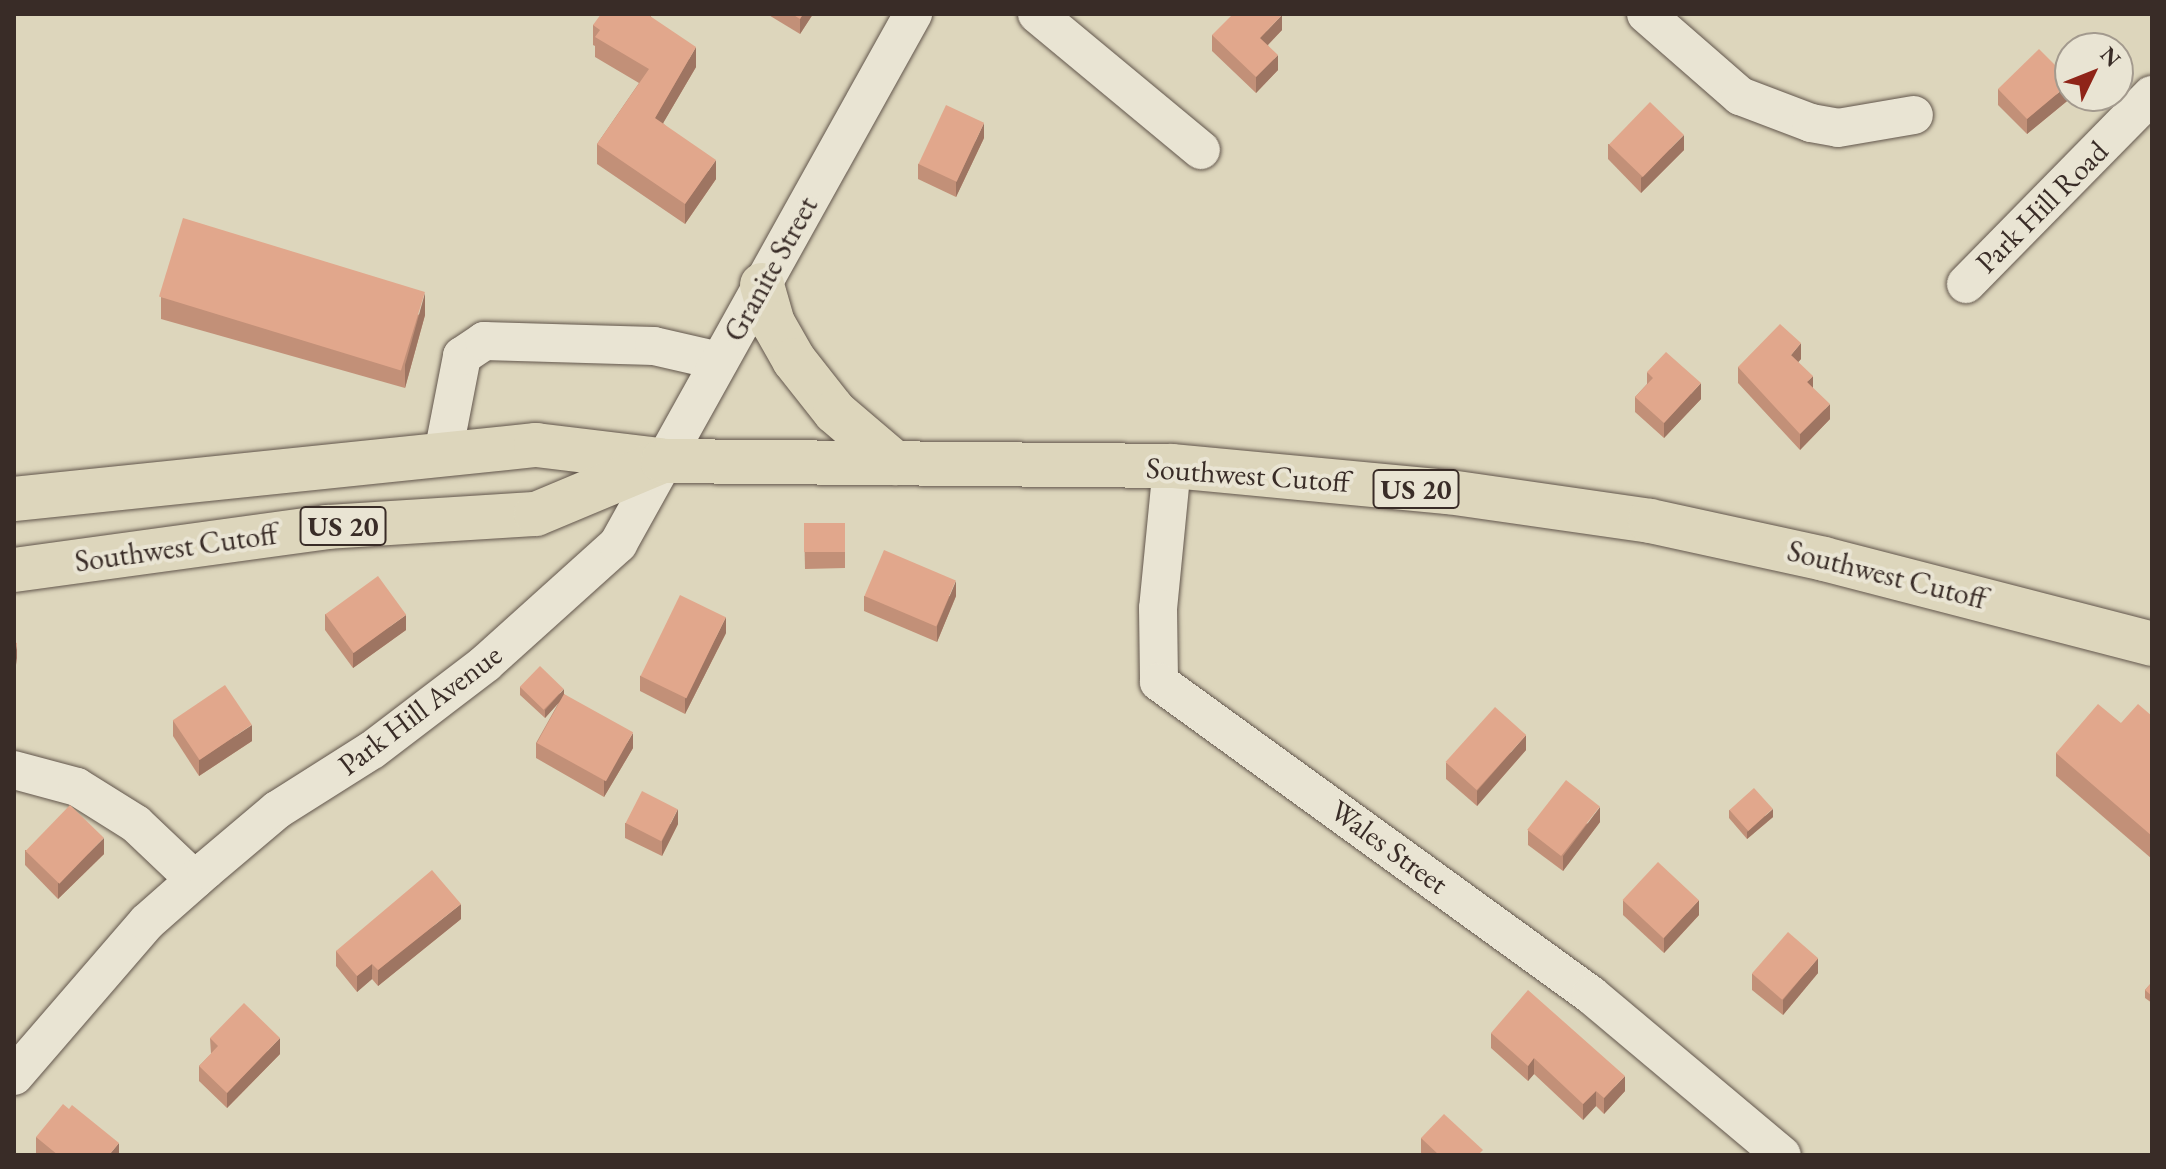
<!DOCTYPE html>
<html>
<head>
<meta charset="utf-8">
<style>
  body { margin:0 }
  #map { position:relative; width:2166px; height:1169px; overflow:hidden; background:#ddd6bc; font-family:"EB Garamond",serif }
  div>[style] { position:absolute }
  .roads { filter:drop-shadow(0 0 2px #62564c) drop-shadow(0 0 2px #62564c) }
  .minor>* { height:38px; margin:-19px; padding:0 19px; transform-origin:19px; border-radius:19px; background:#e9e4d3 }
  .major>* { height:44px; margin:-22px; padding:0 22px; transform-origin:22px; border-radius:22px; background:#ddd6bc }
  .highway>* { height:44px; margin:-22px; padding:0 22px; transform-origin:22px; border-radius:22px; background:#ddd6bc }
  .wall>* { inset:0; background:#c29078 }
  .shaded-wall>* { inset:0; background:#9e7562 }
  .building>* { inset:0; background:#e1a78c; transform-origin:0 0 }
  span { translate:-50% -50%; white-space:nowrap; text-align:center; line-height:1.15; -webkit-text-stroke:8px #e9e4d3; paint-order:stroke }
  .shield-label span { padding:2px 6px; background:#e9e4d3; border:2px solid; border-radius:6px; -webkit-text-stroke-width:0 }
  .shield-label { font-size:28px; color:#392c27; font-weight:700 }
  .street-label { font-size:30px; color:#392c27 }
  .frame { position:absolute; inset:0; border:16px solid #392c27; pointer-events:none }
  .north { position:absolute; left:2054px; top:32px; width:80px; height:80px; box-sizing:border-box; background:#e9e4d3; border:2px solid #a39a8e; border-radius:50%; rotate:47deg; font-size:22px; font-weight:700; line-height:32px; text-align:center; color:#392c27 }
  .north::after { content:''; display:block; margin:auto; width:28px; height:36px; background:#8f2418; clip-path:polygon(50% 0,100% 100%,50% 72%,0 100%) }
</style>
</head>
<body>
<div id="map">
  <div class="roads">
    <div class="minor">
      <div style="left:1037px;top:14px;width:213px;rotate:39.7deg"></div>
      <div style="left:1646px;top:14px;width:125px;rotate:41.1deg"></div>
      <div style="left:1740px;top:96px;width:76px;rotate:20.8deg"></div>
      <div style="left:1811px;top:123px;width:27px;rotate:10deg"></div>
      <div style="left:1838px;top:128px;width:77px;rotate:-9.7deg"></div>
      <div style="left:1966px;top:284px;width:265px;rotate:-45.5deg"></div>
      <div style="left:443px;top:454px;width:100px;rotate:-79deg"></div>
      <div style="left:462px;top:356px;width:27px;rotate:-34deg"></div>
      <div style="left:484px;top:341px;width:170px;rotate:1.7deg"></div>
      <div style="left:654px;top:346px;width:67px;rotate:13deg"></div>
      <div style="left:1172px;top:466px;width:143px;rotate:95.6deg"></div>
      <div style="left:1158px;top:608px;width:74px;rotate:89.2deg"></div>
      <div style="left:1159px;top:682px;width:533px;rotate:35.92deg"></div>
      <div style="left:1591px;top:995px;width:249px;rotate:40deg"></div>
      <div style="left:14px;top:770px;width:65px;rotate:15.1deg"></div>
      <div style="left:77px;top:787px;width:70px;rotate:32.1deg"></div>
      <div style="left:136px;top:824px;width:81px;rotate:43.5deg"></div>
      <div style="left:14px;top:1076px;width:203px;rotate:-49.2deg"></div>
      <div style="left:147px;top:922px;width:79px;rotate:-41.4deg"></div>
      <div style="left:206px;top:870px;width:93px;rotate:-40.2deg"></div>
      <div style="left:277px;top:810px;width:112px;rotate:-32.3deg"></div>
      <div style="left:372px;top:750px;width:143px;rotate:-37.3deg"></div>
      <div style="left:486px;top:663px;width:178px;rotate:-42deg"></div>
      <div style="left:618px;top:544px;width:607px;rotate:-60.9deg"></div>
    </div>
    <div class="major">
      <div style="left:762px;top:285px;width:40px;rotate:74deg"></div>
      <div style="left:773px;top:323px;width:43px;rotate:60.4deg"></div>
      <div style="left:794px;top:360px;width:66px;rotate:51.7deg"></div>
      <div style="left:835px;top:412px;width:79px;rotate:40.4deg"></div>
      <div style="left:14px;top:499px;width:525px;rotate:-5.91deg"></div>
      <div style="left:536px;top:445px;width:125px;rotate:6.9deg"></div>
      <div style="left:14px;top:570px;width:316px;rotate:-7.8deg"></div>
      <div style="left:327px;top:527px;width:209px;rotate:-3.6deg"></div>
      <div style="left:536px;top:514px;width:138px;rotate:-22.7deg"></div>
    </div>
    <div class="highway">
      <div style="left:663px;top:461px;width:509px;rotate:0.56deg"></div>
      <div style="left:1172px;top:466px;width:278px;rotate:5.4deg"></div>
      <div style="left:1449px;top:492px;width:203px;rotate:8.2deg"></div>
      <div style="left:1650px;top:521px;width:178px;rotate:12.3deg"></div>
      <div style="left:1824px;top:559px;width:339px;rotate:14.5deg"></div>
    </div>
  </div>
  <div class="wall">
    <div style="clip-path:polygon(651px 14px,651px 17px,696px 67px,663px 123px,716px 179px,685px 224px,597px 164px,597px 144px,639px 83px,595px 57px,595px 46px,593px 45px,593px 25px)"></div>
    <div style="clip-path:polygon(767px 14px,813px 14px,800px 34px)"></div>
    <div style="clip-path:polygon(1282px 30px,1268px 45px,1278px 70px,1256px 93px,1212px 51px,1212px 35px)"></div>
    <div style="clip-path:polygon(1998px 89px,2072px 96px,2072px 97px,2027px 134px,1998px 105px)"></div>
    <div style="clip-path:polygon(984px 138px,956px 197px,918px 179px,918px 164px)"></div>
    <div style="clip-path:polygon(1608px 144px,1684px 150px,1641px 193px,1608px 159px)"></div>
    <div style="clip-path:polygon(161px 297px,425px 315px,405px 388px,161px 319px)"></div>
    <div style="clip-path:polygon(1801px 359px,1798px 362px,1830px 419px,1800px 450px,1738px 383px,1738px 367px)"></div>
    <div style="clip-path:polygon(1647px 372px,1701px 399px,1664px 438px,1635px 412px,1635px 397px,1647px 384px)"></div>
    <div style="clip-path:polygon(804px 524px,845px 552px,845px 568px,805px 569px)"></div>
    <div style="clip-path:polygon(864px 596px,956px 596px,937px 642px,864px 611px)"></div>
    <div style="clip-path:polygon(325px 614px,406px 630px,353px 668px,325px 630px)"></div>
    <div style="clip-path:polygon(726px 633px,685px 714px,640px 691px,640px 676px)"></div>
    <div style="clip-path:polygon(520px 687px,564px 694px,633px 748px,604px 797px,536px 758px,536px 743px,559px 702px,545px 718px,520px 695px)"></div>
    <div style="clip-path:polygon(2152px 716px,2152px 859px,2056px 776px,2056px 753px,2121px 723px)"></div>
    <div style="clip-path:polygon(173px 720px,252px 741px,199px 776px,173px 736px)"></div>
    <div style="clip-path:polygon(1526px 750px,1477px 806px,1446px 779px,1446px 763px)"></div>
    <div style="clip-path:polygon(1729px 810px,1773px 817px,1747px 839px,1729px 818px)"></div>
    <div style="clip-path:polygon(1600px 822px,1563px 871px,1528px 845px,1528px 830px)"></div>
    <div style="clip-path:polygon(625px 823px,678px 824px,662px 856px,625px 838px)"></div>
    <div style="clip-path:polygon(25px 850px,104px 854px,58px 899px,25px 865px)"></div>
    <div style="clip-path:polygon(1623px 900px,1699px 915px,1664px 953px,1623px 915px)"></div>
    <div style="clip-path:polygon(461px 919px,378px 986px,372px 979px,357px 992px,336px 966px,336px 951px)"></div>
    <div style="clip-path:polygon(1818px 973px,1783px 1015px,1752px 990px,1752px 974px)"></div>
    <div style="clip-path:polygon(2152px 982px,2152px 1003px,2145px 998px,2145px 990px)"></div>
    <div style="clip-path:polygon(1491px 1033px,1625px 1091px,1604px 1114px,1596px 1106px,1583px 1120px,1534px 1074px,1528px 1081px,1491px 1048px)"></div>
    <div style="clip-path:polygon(210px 1038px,280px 1054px,227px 1108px,199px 1081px,199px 1066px,211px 1054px)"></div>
    <div style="clip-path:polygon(36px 1137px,119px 1155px,39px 1155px,36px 1153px)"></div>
    <div style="clip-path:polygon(1421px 1138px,1483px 1155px,1423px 1155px,1421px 1153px)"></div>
  </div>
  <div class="shaded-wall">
    <div style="clip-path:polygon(803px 14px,813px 14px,800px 34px,800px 19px)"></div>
    <div style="clip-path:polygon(1282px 15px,1282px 30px,1260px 53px,1260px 38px)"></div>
    <div style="clip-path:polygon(696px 47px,696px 67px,655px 137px,655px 118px)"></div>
    <div style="clip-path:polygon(1278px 55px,1278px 70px,1256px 93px,1256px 77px)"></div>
    <div style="clip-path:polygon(2070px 83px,2070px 96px,2072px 96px,2072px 97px,2027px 134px,2027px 119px)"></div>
    <div style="clip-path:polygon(984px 123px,984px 138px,956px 197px,956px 182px)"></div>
    <div style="clip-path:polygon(1684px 135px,1684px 150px,1641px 193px,1641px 178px)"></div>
    <div style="clip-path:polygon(716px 160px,716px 179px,685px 224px,685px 204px)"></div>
    <div style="clip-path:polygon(425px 293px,425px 315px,405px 388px,405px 365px)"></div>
    <div style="clip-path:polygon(1801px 343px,1801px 359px,1791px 370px,1791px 355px)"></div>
    <div style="clip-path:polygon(1813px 376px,1813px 391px,1807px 382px)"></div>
    <div style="clip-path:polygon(1701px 383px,1701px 399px,1664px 438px,1664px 423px)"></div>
    <div style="clip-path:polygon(1830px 404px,1830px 419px,1800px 450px,1800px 434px)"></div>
    <div style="clip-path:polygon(956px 581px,956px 596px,937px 642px,937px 626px)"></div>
    <div style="clip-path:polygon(406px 615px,406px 630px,353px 668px,353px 653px)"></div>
    <div style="clip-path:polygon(726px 617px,726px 633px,685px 714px,685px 699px)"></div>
    <div style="clip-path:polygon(17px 643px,17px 658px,14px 679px,14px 663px)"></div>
    <div style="clip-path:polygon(564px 689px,564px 697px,545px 718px,545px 710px)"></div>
    <div style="clip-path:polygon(252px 725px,252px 741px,199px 776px,199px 760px)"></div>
    <div style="clip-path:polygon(633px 733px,633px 748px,604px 797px,604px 781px)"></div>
    <div style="clip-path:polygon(1526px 735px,1526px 750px,1477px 806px,1477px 791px)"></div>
    <div style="clip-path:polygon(1600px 807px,1600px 822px,1563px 871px,1563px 856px)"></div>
    <div style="clip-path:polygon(678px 809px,678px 824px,662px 856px,662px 841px)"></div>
    <div style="clip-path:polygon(1773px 809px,1773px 817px,1747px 839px,1747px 832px)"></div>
    <div style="clip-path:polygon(104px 838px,104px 854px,58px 899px,58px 883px)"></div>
    <div style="clip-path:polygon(1699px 900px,1699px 915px,1664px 953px,1664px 938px)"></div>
    <div style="clip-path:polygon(461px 904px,461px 919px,378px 986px,378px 970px)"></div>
    <div style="clip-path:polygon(1818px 958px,1818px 973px,1783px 1015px,1783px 1000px)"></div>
    <div style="clip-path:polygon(372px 964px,372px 979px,357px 992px,357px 976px)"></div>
    <div style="clip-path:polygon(280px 1038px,280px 1054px,227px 1108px,227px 1093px)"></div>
    <div style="clip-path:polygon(1534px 1058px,1534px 1074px,1528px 1081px,1528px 1066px)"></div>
    <div style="clip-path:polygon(1625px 1076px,1625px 1091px,1604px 1114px,1604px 1098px)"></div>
    <div style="clip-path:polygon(1596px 1091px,1596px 1106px,1583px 1120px,1583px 1104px)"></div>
    <div style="clip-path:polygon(119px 1143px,119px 1155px,109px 1155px)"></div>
  </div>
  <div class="building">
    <div style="clip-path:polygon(601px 14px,647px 14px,696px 47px,655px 118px,716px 160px,685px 204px,597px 144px,649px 69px,595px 37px,600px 30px,593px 25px)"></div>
    <div style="clip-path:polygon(792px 14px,803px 14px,800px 19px)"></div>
    <div style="clip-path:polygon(1233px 14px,1282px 15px,1260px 38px,1278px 55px,1256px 77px,1212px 35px)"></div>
    <div style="clip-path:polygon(2039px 49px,2070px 80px,2070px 83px,2027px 119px,1998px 89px)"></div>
    <div style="left:1650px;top:102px;width:47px;height:59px;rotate:44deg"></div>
    <div style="left:946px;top:105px;width:42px;height:65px;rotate:25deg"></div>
    <div style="left:183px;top:218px;width:253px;height:82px;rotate:17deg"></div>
    <div style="clip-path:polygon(1780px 324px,1801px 343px,1791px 355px,1813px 376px,1807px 382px,1830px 404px,1800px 434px,1738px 367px)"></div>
    <div style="clip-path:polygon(1666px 352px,1701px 383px,1664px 423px,1635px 397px,1653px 378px,1647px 372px)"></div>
    <div style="left:845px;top:523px;width:29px;height:41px;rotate:90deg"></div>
    <div style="left:884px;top:550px;width:78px;height:50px;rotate:23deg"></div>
    <div style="left:378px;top:576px;width:48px;height:65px;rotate:54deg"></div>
    <div style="left:680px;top:595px;width:51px;height:90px;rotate:26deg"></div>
    <div style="clip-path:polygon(14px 642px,17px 643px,14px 663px)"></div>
    <div style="left:540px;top:666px;width:33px;height:29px;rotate:44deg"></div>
    <div style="left:225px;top:685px;width:48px;height:63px;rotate:56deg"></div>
    <div style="left:564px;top:694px;width:79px;height:56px;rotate:29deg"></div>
    <div style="clip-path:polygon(2098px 704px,2121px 723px,2138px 704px,2152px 716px,2152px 836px,2056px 753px)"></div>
    <div style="left:1495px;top:707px;width:42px;height:74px;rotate:42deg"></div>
    <div style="left:1566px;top:780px;width:43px;height:63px;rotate:38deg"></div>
    <div style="left:1754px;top:788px;width:28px;height:33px;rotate:48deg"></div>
    <div style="left:642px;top:791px;width:40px;height:36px;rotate:27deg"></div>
    <div style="left:70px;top:805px;width:47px;height:64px;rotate:44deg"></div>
    <div style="left:1658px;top:862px;width:56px;height:52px;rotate:43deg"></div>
    <div style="clip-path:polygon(432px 870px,461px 904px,378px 970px,372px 964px,357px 976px,336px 951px)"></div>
    <div style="left:1788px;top:932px;width:40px;height:55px;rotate:41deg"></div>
    <div style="clip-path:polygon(2152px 982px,2152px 996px,2145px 990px)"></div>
    <div style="clip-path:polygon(1528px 990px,1625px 1076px,1604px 1098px,1596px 1091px,1583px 1104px,1534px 1058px,1528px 1066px,1491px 1033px)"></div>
    <div style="clip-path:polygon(244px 1003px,280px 1038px,227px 1093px,199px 1066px,218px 1046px,210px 1038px)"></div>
    <div style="clip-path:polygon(63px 1104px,69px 1109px,72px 1105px,119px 1143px,109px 1155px,58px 1155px,36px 1137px)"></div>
    <div style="clip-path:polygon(1444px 1114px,1483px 1150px,1478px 1155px,1439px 1155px,1421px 1138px)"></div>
  </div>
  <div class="shield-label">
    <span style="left:1416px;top:489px">US 20</span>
    <span style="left:343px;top:526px">US 20</span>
  </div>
  <div class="street-label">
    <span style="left:2042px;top:207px;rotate:-45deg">Park Hill Road</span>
    <span style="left:771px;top:269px;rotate:-61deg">Granite Street</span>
    <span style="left:1248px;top:475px;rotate:4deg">Southwest Cutoff</span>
    <span style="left:176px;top:548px;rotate:-8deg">Southwest Cutoff</span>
    <span style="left:1887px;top:575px;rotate:14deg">Southwest Cutoff</span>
    <span style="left:420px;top:710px;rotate:-37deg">Park Hill Avenue</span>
    <span style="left:1389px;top:847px;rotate:36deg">Wales Street</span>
  </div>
  <div class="frame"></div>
  <div class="north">N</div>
</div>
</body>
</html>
